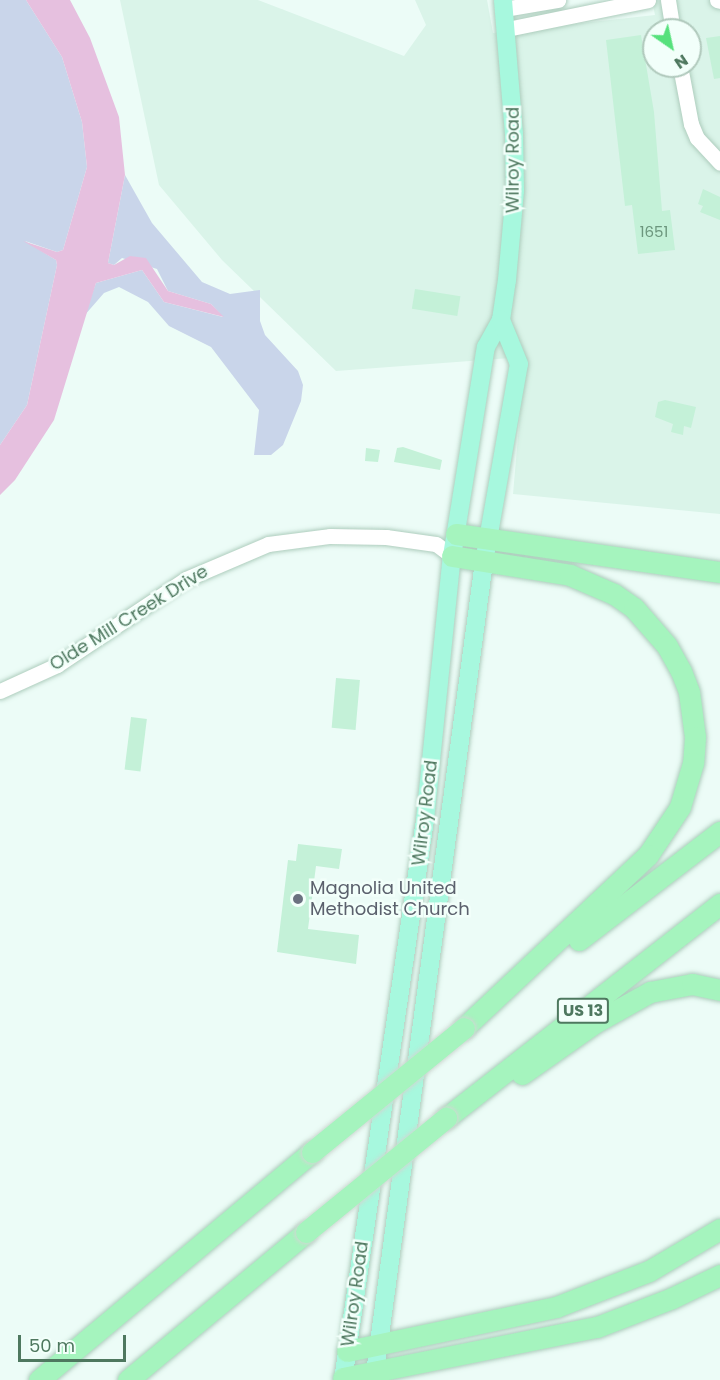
<!DOCTYPE html>
<html>
<head>
<meta charset="utf-8">
<style>
  body { margin:0 }
  #map { position:relative; width:720px; height:1380px; overflow:hidden; background:#ecfcf7; font-family:Poppins,sans-serif }
  div>[style] { position:absolute }
  .residential>* { inset:0; background:#daf4e9 }
  .green>* { inset:0; background:#c9d5ea }
  .water>* { inset:0; background:#e6c0df }
  .building>* { inset:0; background:#c4f1d8; transform-origin:0 0 }
  .roads { filter:drop-shadow(0 0 2px #aecdbd) drop-shadow(0 0 2px #aecdbd) }
  .minor>* { height:15px; margin:-7.5px; padding:0 7.5px; transform-origin:7.5px; border-radius:7.5px; background:#fff }
  .major>* { height:18px; margin:-9px; padding:0 9px; transform-origin:9px; border-radius:9px; background:#a7f8de }
  .highway>* { height:21px; margin:-10.5px; padding:0 10.5px; transform-origin:10.5px; border-radius:10.5px; background:#a5f4be }
  .bridges { filter:drop-shadow(0 0 2px #cdd9d2) drop-shadow(0 0 2px #cdd9d2) }
  .highway-bridge>* { height:21px; margin:-10.5px; padding:0 10.5px; transform-origin:10.5px; border-radius:10.5px; background:#a5f4be }
  .dots>* { width:16px; height:16px; translate:-50% -50%; box-sizing:border-box; border:3px solid #f2fffa; border-radius:50% }
  span { translate:-50% -50%; white-space:nowrap; text-align:center; line-height:1.15; -webkit-text-stroke:5px #f2fffa; paint-order:stroke }
  .number-label { font-size:15px; color:#6c967d }
  .number-label span { -webkit-text-stroke-width:0 }
  .shield-label span { padding:2px 4px; background:#f2fffa; border:2px solid; border-radius:4px; -webkit-text-stroke-width:0 }
  .shield-label { font-size:16px; color:#4e785f; font-weight:700 }
  .street-label { font-size:18px; color:#4e785f }
  .worship-label { font-size:18px; color:#5b616d }
  .left { translate:0 -50%; text-align:left }
  .north { position:absolute; left:642px; top:18px; width:60px; height:60px; box-sizing:border-box; background:#f2fffa; border:2px solid #b0c9bc; border-radius:50%; rotate:146deg; font-size:16px; font-weight:700; line-height:24px; text-align:center; color:#4e785f }
  .north::after { content:''; display:block; margin:auto; width:21px; height:27px; background:#56e17c; clip-path:polygon(50% 0,100% 100%,50% 72%,0 100%) }
  .scale { position:absolute; left:18px; top:1335px; width:108px; height:27px; box-sizing:border-box; border:3px solid #4e785f; border-top:0; padding-left:8px; font-size:18px; line-height:21px; white-space:nowrap; color:#4e785f; -webkit-text-stroke:4px #f2fffa; paint-order:stroke }
</style>
</head>
<body>
<div id="map">
  <div class="residential">
    <div style="clip-path:polygon(evenodd,120px 0,258px 0,404px 56px,426px 25px,415px 0,487px 0,493px 33px,655px 15px,652px 0,720px 0,720px 514px,513px 494px,525px 357px,336px 371px,222px 260px,159px 185px,120px 0,654px 30px,690px 30px,690px 66px,654px 66px,654px 30px)"></div>
  </div>
  <div class="green">
    <div style="clip-path:polygon(0 0,26px 0,62px 57px,82px 122px,87px 167px,63px 250px,57px 252px,25px 241px,56px 260px,57px 265px,27px 405px,0 445px)"></div>
    <div style="clip-path:polygon(125px 175px,152px 223px,202px 282px,230px 294px,260px 290px,260px 321px,265px 335px,298px 371px,303px 385px,301px 401px,283px 445px,271px 455px,254px 455px,259px 410px,211px 347px,169px 326px,148px 302px,119px 287px,104px 293px,84px 316px,96px 283px,142px 270px,164px 302px,223px 317px,211px 304px,168px 291px,157px 269px,122px 258px,114px 265px,108px 263px)"></div>
  </div>
  <div class="water">
    <div style="clip-path:polygon(26px 0,70px 0,90px 38px,119px 117px,125px 175px,108px 263px,114px 265px,130px 256px,146px 258px,168px 291px,211px 304px,224px 317px,164px 302px,142px 270px,96px 283px,54px 420px,15px 480px,0 495px,0 445px,27px 405px,57px 265px,56px 260px,23px 241px,57px 252px,63px 250px,87px 167px,82px 122px,62px 57px)"></div>
  </div>
  <div class="building">
    <div style="clip-path:polygon(641px 35px,654px 112px,662px 211px,670px 210px,675px 250px,638px 254px,632px 205px,625px 206px,606px 40px)"></div>
    <div style="clip-path:polygon(720px 36px,720px 78px,714px 79px,706px 38px)"></div>
    <div style="clip-path:polygon(703px 189px,720px 197px,720px 220px,700px 212px,703px 206px,698px 204px)"></div>
    <div style="left:415px;top:289px;width:46px;height:20px;rotate:9deg"></div>
    <div style="clip-path:polygon(665px 400px,696px 407px,691px 428px,684px 426px,683px 435px,671px 432px,673px 424px,655px 417px,658px 402px)"></div>
    <div style="clip-path:polygon(403px 447px,442px 460px,440px 470px,394px 462px,397px 448px)"></div>
    <div style="clip-path:polygon(366px 448px,380px 450px,378px 462px,365px 461px)"></div>
    <div style="left:336px;top:678px;width:24px;height:50px;rotate:5deg"></div>
    <div style="left:131px;top:717px;width:16px;height:53px;rotate:7deg"></div>
    <div style="clip-path:polygon(298px 844px,342px 849px,339px 869px,316px 866px,308px 929px,359px 935px,356px 964px,277px 952px,288px 860px,296px 861px)"></div>
  </div>
  <div class="roads">
    <div class="minor">
      <div style="left:668px;top:0;width:30px;rotate:81deg"></div>
      <div style="left:717px;top:0;width:3px;rotate:18deg"></div>
      <div style="left:504px;top:9px;width:55px;rotate:-9.5deg"></div>
      <div style="left:507px;top:29px;width:144px;rotate:-11.6deg"></div>
      <div style="left:680px;top:66px;width:59px;rotate:79.3deg"></div>
      <div style="left:691px;top:124px;width:15px;rotate:67deg"></div>
      <div style="left:697px;top:138px;width:34px;rotate:47deg"></div>
      <div style="left:0;top:691px;width:63px;rotate:-24.5deg"></div>
      <div style="left:57px;top:665px;width:155px;rotate:-33.7deg"></div>
      <div style="left:186px;top:579px;width:89px;rotate:-23.1deg"></div>
      <div style="left:268px;top:544px;width:63px;rotate:-7.4deg"></div>
      <div style="left:330px;top:536px;width:56px;rotate:1deg"></div>
      <div style="left:386px;top:537px;width:50px;rotate:8deg"></div>
      <div style="left:436px;top:544px;width:20px;rotate:37deg"></div>
    </div>
    <div class="major">
      <div style="left:343px;top:1380px;width:566px;rotate:-81.67deg"></div>
      <div style="left:425px;top:820px;width:265px;rotate:-84.2deg"></div>
      <div style="left:452px;top:556px;width:212px;rotate:-80.8deg"></div>
      <div style="left:486px;top:347px;width:31px;rotate:-61deg"></div>
      <div style="left:501px;top:320px;width:40px;rotate:-81.5deg"></div>
      <div style="left:507px;top:280px;width:89px;rotate:-84.9deg"></div>
      <div style="left:515px;top:191px;width:57px;rotate:-91deg"></div>
      <div style="left:514px;top:134px;width:134px;rotate:-94.7deg"></div>
      <div style="left:374px;top:1380px;width:825px;rotate:-82.34deg"></div>
      <div style="left:484px;top:562px;width:201px;rotate:-80deg"></div>
      <div style="left:519px;top:364px;width:48px;rotate:-112.2deg"></div>
    </div>
    <div class="highway">
      <div style="left:456px;top:534px;width:267px;rotate:8.2deg"></div>
      <div style="left:452px;top:556px;width:120px;rotate:9.1deg"></div>
      <div style="left:570px;top:575px;width:48px;rotate:23.4deg"></div>
      <div style="left:614px;top:594px;width:24px;rotate:35deg"></div>
      <div style="left:634px;top:608px;width:50px;rotate:49deg"></div>
      <div style="left:667px;top:646px;width:29px;rotate:61deg"></div>
      <div style="left:681px;top:671px;width:22px;rotate:69deg"></div>
      <div style="left:689px;top:692px;width:45px;rotate:82.4deg"></div>
      <div style="left:695px;top:737px;width:26px;rotate:94deg"></div>
      <div style="left:693px;top:763px;width:46px;rotate:106.5deg"></div>
      <div style="left:680px;top:807px;width:58px;rotate:123.7deg"></div>
      <div style="left:648px;top:855px;width:253px;rotate:136.8deg"></div>
      <div style="left:579px;top:940px;width:178px;rotate:-37.5deg"></div>
      <div style="left:522px;top:1074px;width:90px;rotate:-35.1deg"></div>
      <div style="left:596px;top:1022px;width:62px;rotate:-29.1deg"></div>
      <div style="left:650px;top:992px;width:43px;rotate:-10.8deg"></div>
      <div style="left:692px;top:984px;width:29px;rotate:12deg"></div>
      <div style="left:446px;top:1118px;width:348px;rotate:-38deg"></div>
      <div style="left:347px;top:1351px;width:214px;rotate:-11.9deg"></div>
      <div style="left:556px;top:1307px;width:100px;rotate:-21.2deg"></div>
      <div style="left:649px;top:1271px;width:82px;rotate:-30.6deg"></div>
      <div style="left:343px;top:1378px;width:259px;rotate:-11.4deg"></div>
      <div style="left:597px;top:1327px;width:80px;rotate:-21.1deg"></div>
      <div style="left:672px;top:1298px;width:53px;rotate:-25.6deg"></div>
      <div style="left:39px;top:1380px;width:356px;rotate:-39.9deg"></div>
      <div style="left:128px;top:1380px;width:231px;rotate:-39.7deg"></div>
    </div>
  </div>
  <div class="bridges">
    <div class="highway-bridge">
      <div style="left:312px;top:1152px;width:196px;rotate:-39.2deg"></div>
      <div style="left:306px;top:1232px;width:181px;rotate:-39.2deg"></div>
    </div>
  </div>
  <div class="dots">
    <div style="left:298px;top:899px;background:#6b7280"></div>
  </div>
  <div class="number-label">
    <span style="left:654px;top:232px">1651</span>
  </div>
  <div class="shield-label">
    <span style="left:583px;top:1011px">US 13</span>
  </div>
  <div class="street-label">
    <span style="left:513px;top:160px;rotate:-90deg">Wilroy Road</span>
    <span style="left:129px;top:618px;rotate:-32deg">Olde Mill Creek Drive</span>
    <span style="left:425px;top:813px;rotate:-83deg">Wilroy Road</span>
    <span style="left:355px;top:1294px;rotate:-82deg">Wilroy Road</span>
  </div>
  <div class="worship-label">
    <span class="left" style="left:310px;top:899px">Magnolia United<br>Methodist Church</span>
  </div>
  <div class="north">N</div>
  <div class="scale">50 m</div>
</div>
</body>
</html>
